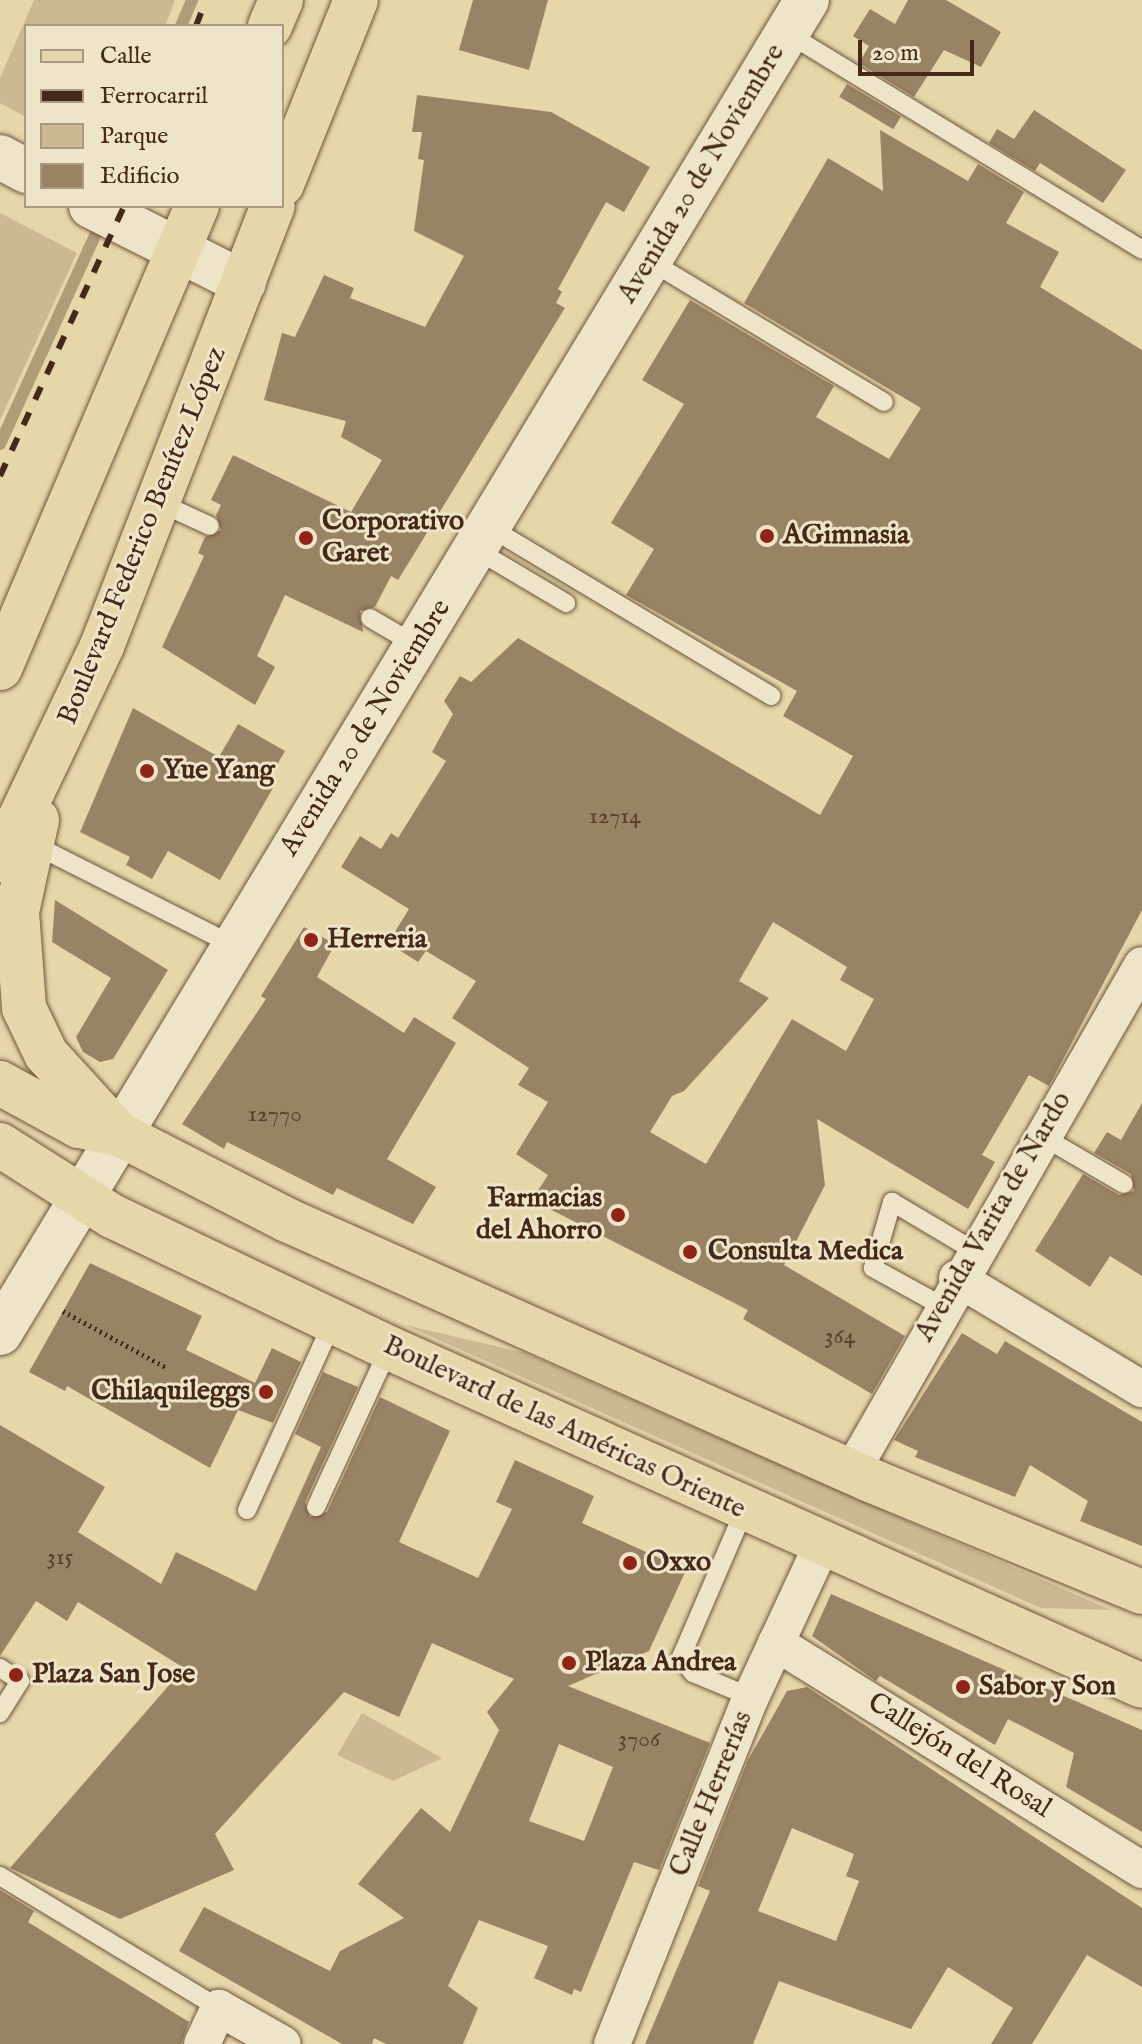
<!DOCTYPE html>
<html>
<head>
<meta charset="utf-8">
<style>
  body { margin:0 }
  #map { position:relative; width:1142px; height:2044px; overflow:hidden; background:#e5d7aa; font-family:"IM FELL English",serif }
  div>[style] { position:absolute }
  .green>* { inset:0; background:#cab991 }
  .stream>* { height:12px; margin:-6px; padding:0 6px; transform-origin:6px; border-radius:6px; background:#af9c79 }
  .building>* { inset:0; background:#988364; transform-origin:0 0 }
  .path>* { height:5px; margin-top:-2.5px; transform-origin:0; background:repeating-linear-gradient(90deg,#452819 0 2px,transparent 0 6px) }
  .roads { filter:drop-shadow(0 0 2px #6d543d) drop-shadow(0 0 2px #6d543d) }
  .service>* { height:18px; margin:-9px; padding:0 9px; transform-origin:9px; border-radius:9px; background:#eee5c8 }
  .minor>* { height:36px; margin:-18px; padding:0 18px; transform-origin:18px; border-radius:18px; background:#eee5c8 }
  .tertiary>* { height:44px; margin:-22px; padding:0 22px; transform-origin:22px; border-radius:22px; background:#eee5c8 }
  .secondary>* { height:44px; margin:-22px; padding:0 22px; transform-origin:22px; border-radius:22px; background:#eee5c8 }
  .primary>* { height:44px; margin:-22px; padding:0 22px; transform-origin:22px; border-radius:22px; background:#e5d7aa }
  .rail>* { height:6px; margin-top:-3px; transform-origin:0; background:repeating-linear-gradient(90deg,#452819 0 14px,transparent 0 28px) }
  .dots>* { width:22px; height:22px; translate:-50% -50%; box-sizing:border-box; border:4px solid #eee5c8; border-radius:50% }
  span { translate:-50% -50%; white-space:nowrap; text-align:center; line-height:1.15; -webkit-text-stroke:6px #eee5c8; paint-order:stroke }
  .number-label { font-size:24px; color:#5a3f2c }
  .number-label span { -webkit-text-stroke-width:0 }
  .street-label { font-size:28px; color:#452819 }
  .poi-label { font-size:28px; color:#452819; font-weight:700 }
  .left { translate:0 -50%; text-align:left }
  .right { translate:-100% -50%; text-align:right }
  .legend { position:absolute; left:24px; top:24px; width:260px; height:184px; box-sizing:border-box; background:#eee5c8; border:2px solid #aa9982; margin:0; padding:10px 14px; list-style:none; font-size:24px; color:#452819 }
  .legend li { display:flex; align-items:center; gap:16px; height:40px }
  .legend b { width:40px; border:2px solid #aa9982 }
  .scale { position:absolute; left:858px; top:40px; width:116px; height:36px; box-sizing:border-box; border:4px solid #452819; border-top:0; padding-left:10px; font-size:24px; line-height:28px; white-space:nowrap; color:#452819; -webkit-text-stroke:6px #eee5c8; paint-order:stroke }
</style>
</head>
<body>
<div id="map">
  <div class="green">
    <div style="clip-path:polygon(34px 0,175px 0,165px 26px,26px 26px,26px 117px,0 103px,0 78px)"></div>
    <div style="clip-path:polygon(0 213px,77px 253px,0 420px)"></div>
    <div style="clip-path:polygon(405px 1325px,525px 1353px,1111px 1610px,1041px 1608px)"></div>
    <div style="clip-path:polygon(362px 1713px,442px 1758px,393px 1781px,337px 1755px)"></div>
  </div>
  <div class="stream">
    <div style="left:181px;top:26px;width:28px;rotate:-67deg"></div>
    <div style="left:0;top:444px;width:246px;rotate:-65.5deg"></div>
  </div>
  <div class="building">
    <div style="clip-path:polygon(473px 0,548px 0,529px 70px,459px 50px)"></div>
    <div style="clip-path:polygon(908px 0,946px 0,1001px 32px,981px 67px,944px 50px,914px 97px,859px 63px,869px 46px,853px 36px,870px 9px,895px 24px)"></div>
    <div style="left:847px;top:84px;width:63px;height:15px;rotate:31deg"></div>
    <div style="clip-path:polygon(417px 95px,551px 112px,650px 167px,624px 212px,606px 202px,558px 289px,562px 292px,556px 303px,565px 308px,398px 580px,391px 576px,375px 607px,360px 611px,363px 632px,285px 595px,257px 656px,275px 667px,255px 705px,162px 647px,204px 556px,198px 553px,205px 537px,221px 530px,216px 515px,221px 505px,211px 500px,233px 455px,351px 512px,382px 460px,341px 437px,346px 421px,264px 400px,282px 333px,295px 337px,324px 275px,354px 288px,350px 298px,425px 327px,464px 256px,414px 231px,424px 160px,418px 159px,422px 132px,412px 132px)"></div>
    <div style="clip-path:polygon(1034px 110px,1126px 170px,1103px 203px,1040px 163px,1035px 171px,989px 143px,997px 129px,1014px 139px)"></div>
    <div style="clip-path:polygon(evenodd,880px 130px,968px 181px,978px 164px,1024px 192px,1006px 223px,1059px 252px,1040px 287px,1142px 350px,1142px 910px,1049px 1086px,1029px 1075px,982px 1155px,995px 1162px,968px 1209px,817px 1119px,825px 1185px,784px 1265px,905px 1336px,872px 1394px,743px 1319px,748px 1310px,532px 1200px,548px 1175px,516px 1154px,548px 1102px,518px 1085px,529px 1068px,452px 1018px,476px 981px,426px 951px,418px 962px,388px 943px,409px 909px,341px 867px,360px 836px,381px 849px,391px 833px,398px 838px,446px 761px,432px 752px,453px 714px,444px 701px,460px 676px,471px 682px,518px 638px,820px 815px,853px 756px,783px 716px,797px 691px,626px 595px,654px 549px,611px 523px,684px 404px,642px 380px,690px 300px,834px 386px,816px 417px,889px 459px,921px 408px,744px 303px,828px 158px,883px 191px,880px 130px,773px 922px,847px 967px,840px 980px,874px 999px,846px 1051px,792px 1019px,706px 1164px,650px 1132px,672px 1096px,684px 1091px,769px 998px,739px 981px,773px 922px)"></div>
    <div style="clip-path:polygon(133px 708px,219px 757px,238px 724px,285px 751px,266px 784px,273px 788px,220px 880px,168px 851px,152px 879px,126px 865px,130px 857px,80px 832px)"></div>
    <div style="clip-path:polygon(55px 900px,168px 970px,113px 1059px,100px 1062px,83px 1052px,76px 1037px,111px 978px,52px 942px)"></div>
    <div style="clip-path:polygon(304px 927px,335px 944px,317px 977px,404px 1033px,414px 1017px,456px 1043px,387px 1159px,436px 1187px,413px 1224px,337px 1188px,333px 1195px,227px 1142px,224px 1149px,182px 1124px,266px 999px,261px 996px)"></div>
    <div style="clip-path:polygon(1142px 1103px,1142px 1276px,1110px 1256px,1090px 1287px,1035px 1251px,1083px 1174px,1119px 1195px,1134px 1191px,1131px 1174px,1094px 1153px,1107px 1132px,1121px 1140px)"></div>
    <div style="clip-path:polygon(90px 1263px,202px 1316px,186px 1350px,255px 1383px,272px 1348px,301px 1362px,273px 1423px,238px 1410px,210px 1468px,67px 1386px,65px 1391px,29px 1372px)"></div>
    <div style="clip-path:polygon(962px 1333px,997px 1354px,1005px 1341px,1142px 1422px,1142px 1546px,1080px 1521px,1088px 1501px,1030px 1465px,1015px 1497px,915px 1457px,918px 1451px,894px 1440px)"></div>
    <div style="clip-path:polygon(evenodd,323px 1372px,358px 1387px,305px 1502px,310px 1517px,327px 1512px,380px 1397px,450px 1431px,399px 1542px,478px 1578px,512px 1509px,496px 1502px,515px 1460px,594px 1496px,582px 1523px,686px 1570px,649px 1651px,568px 1686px,710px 1743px,659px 1870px,634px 1862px,581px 1992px,574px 1989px,572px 1995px,534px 1978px,548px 1946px,479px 1920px,448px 1986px,478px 2008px,463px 2044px,386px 2044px,374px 2038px,372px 2044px,342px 2044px,179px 1951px,204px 1907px,330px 1971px,340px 1951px,404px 1918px,358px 1884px,421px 1808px,450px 1832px,499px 1730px,487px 1712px,514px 1679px,432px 1643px,399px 1717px,344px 1692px,215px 1834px,234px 1870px,120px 1919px,10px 1868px,184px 1668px,78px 1602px,67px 1621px,36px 1601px,0 1656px,0 1425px,105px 1487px,78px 1532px,161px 1584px,176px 1552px,256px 1591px,321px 1447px,295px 1434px,323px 1372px,559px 1744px,613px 1767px,584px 1841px,529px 1821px,559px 1744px)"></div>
    <div style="clip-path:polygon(831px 1594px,1142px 1730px,1142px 1832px,1066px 1787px,1074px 1753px,1008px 1719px,995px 1745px,880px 1676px,876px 1681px,812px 1636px)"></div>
    <div style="clip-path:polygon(evenodd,807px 1687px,1142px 1908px,1142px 1987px,1087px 1955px,1032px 2044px,991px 2044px,1013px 2008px,948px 1967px,911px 2029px,779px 1981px,753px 2044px,645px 2044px,710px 1891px,698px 1886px,748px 1760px,787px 1691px,807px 1687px,792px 1828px,854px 1854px,846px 1876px,859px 1881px,836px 1941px,758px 1911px,792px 1828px)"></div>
    <div style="clip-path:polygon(0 1890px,34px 1911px,28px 1922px,189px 2022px,181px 2044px,0 2044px)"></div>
  </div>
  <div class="path">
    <div style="left:63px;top:1311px;width:119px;rotate:28.7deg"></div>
  </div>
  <div class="roads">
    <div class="service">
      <div style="left:787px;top:33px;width:416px;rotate:31.4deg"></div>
      <div style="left:650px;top:261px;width:273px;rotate:31.1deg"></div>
      <div style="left:158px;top:502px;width:57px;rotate:24.8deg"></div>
      <div style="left:489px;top:527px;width:329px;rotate:30.9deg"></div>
      <div style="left:475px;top:549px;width:106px;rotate:30.7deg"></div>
      <div style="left:370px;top:618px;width:53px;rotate:30.4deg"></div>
      <div style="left:33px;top:844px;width:224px;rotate:26.8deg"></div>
      <div style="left:1040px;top:1135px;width:97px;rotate:30.3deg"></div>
      <div style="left:942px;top:1306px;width:79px;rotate:-151.2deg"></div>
      <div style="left:873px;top:1268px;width:69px;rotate:-73.9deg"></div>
      <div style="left:892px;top:1202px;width:94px;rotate:30.7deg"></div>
      <div style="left:316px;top:1507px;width:175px;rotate:-65.3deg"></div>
      <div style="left:247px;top:1510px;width:208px;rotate:-65.5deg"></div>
      <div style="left:744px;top:1511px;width:159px;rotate:113.3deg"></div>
      <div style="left:681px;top:1657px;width:20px;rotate:53deg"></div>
      <div style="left:693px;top:1673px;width:63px;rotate:22.5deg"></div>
      <div style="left:0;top:1668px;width:24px;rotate:33deg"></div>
      <div style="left:20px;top:1681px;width:38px;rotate:122deg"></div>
      <div style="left:0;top:1876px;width:256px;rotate:31.1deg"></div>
    </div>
    <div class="minor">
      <div style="left:957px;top:1278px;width:216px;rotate:31deg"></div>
      <div style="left:852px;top:1471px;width:583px;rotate:-60.18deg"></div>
      <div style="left:776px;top:1643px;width:431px;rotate:31.8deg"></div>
      <div style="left:202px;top:2044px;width:40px;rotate:-65deg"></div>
      <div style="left:219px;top:2008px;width:73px;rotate:29.4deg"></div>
      <div style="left:612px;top:2044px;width:374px;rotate:-68.2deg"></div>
      <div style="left:751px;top:1697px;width:166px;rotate:-65deg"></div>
    </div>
    <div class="tertiary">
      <div style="left:0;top:157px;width:30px;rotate:28deg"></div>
      <div style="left:91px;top:206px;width:171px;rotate:26.7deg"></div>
    </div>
    <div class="secondary">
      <div style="left:0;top:1333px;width:1558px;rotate:-58.81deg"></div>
    </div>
    <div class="primary">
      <div style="left:270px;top:26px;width:28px;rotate:-67deg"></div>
      <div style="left:282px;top:184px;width:198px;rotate:-68.1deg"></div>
      <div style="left:0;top:668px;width:502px;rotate:-66.91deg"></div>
      <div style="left:37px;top:820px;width:94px;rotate:102.3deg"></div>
      <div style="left:17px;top:912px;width:96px;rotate:85.8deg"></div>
      <div style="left:24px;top:1008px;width:51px;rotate:64.4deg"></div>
      <div style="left:46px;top:1054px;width:108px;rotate:47.6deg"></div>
      <div style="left:0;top:860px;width:237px;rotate:-64.5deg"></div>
      <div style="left:102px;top:646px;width:472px;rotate:-68.8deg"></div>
      <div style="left:0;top:1083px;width:90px;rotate:28.6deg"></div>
      <div style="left:79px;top:1126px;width:41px;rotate:11.3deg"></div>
      <div style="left:119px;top:1134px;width:189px;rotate:27.1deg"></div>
      <div style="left:287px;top:1220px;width:638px;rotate:24.04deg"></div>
      <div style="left:870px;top:1480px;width:294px;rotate:22.4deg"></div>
      <div style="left:0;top:1145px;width:133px;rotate:32.4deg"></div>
      <div style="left:112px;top:1216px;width:307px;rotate:25.5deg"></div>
      <div style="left:389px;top:1348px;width:825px;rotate:24.17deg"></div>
    </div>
  </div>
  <div class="rail">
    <div style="left:196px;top:26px;width:28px;rotate:-69deg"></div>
    <div style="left:0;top:476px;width:297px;rotate:-65.3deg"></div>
  </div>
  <div class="dots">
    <div style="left:767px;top:536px;background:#8f2418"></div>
    <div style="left:306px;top:538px;background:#8f2418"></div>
    <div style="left:147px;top:771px;background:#8f2418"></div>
    <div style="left:311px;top:940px;background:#8f2418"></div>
    <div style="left:618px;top:1215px;background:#8f2418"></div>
    <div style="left:690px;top:1252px;background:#8f2418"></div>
    <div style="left:266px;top:1392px;background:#8f2418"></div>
    <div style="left:630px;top:1563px;background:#8f2418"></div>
    <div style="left:569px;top:1663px;background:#8f2418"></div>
    <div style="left:16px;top:1675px;background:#8f2418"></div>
    <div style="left:963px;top:1687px;background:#8f2418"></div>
  </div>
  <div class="number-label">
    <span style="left:615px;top:817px">12714</span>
    <span style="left:275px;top:1115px">12770</span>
    <span style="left:840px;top:1337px">364</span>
    <span style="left:60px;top:1558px">315</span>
    <span style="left:639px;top:1740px">3706</span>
  </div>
  <div class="street-label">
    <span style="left:702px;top:174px;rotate:-59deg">Avenida 20 de Noviembre</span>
    <span style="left:143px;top:536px;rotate:-68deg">Boulevard Federico Benítez López</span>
    <span style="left:366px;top:728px;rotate:-58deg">Avenida 20 de Noviembre</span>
    <span style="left:994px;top:1217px;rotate:-60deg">Avenida Varita de Nardo</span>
    <span style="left:564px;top:1428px;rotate:25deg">Boulevard de las Américas Oriente</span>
    <span style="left:959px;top:1756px;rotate:32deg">Callejón del Rosal</span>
    <span style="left:712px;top:1794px;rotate:-68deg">Calle Herrerías</span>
  </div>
  <div class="poi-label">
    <span class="left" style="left:322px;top:538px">Corporativo<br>Garet</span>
    <span class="left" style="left:783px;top:536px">AGimnasia</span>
    <span class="left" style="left:163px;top:771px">Yue Yang</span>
    <span class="left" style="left:327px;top:940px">Herreria</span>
    <span class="right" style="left:602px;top:1215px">Farmacias<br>del Ahorro</span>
    <span class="left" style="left:708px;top:1252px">Consulta Medica</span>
    <span class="right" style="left:250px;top:1392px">Chilaquileggs</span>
    <span class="left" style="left:646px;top:1563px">Oxxo</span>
    <span class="left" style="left:585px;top:1663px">Plaza Andrea</span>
    <span class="left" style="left:32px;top:1675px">Plaza San Jose</span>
    <span class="left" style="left:979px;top:1687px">Sabor y Son</span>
  </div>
  <ul class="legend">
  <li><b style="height:10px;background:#e5d7aa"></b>Calle</li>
  <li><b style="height:10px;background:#452819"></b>Ferrocarril</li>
  <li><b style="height:22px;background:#cab991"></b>Parque</li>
  <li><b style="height:22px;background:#988364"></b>Edificio</li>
  </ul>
  <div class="scale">20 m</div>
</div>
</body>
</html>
